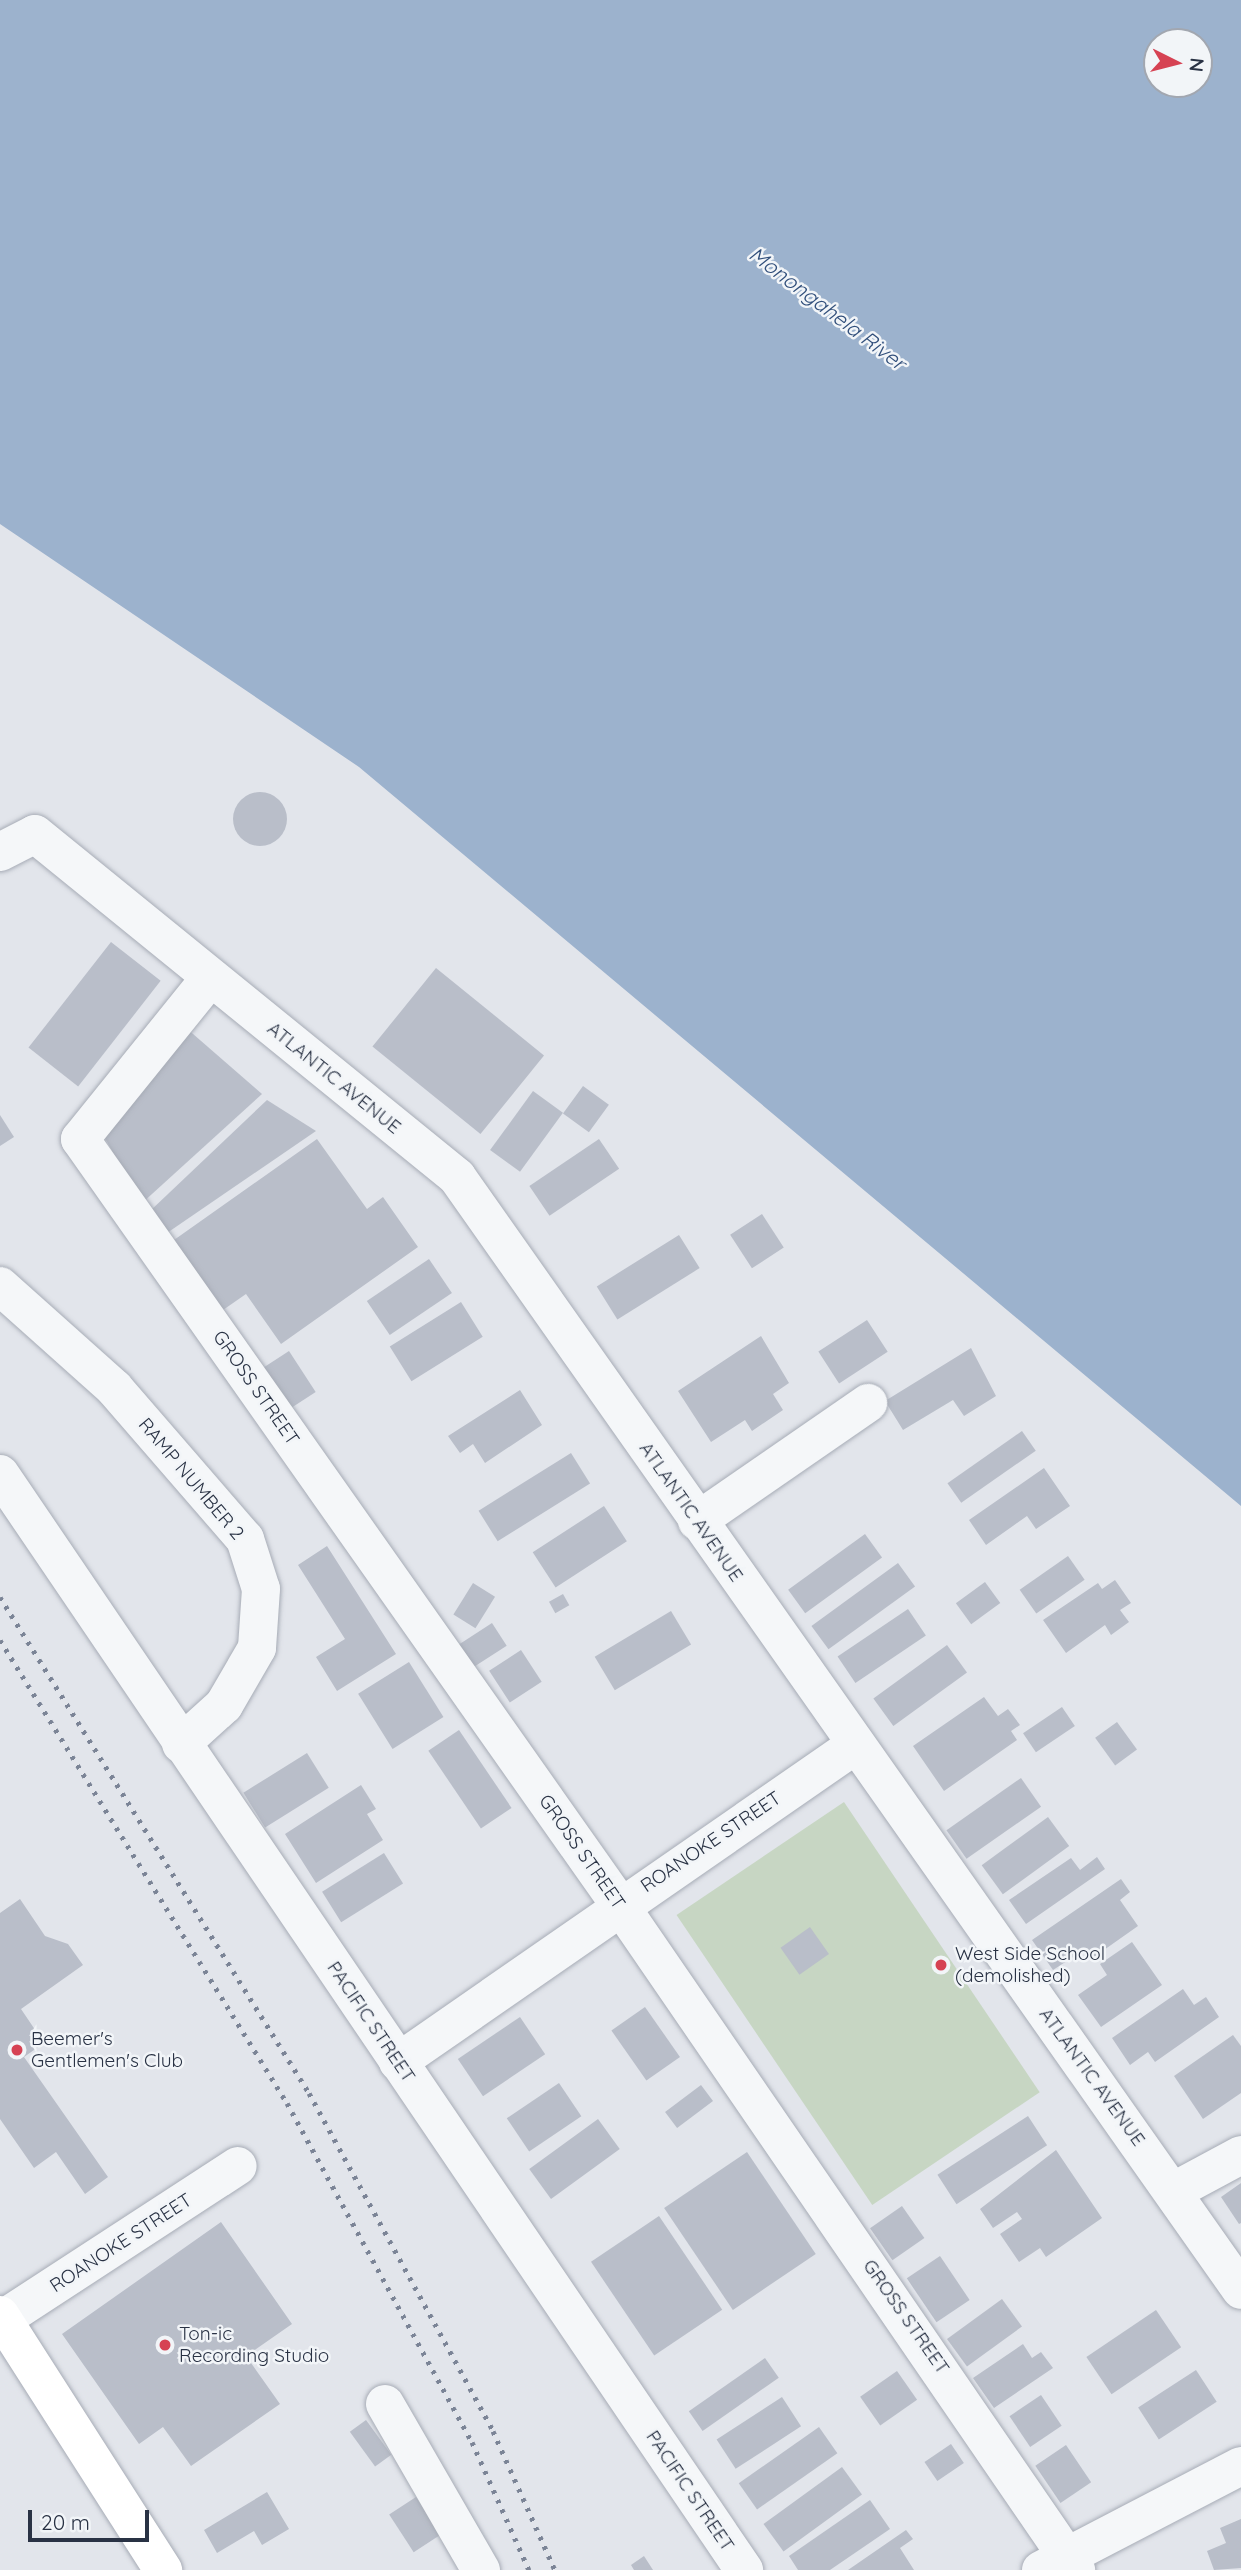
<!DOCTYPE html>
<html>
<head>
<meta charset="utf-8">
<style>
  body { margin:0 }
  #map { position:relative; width:1241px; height:2570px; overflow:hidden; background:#e2e5eb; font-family:Quicksand,sans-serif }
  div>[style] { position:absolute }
  .green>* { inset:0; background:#c7d6c3; transform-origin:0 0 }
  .water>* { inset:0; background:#9cb2cd }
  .building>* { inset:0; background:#b9bec9; transform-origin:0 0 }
  .round { border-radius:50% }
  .roads { filter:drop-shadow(0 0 2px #a7acb6) drop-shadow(0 0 2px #a7acb6) }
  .minor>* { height:38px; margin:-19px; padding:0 19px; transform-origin:19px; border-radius:19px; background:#f5f7f9 }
  .major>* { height:38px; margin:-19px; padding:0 19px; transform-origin:19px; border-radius:19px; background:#fff }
  .rail>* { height:5px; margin-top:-2.5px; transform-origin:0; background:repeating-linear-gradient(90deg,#7b8496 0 3.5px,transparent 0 10.5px) }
  .dots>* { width:19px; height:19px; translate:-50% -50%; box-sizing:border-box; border:4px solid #f2f5f8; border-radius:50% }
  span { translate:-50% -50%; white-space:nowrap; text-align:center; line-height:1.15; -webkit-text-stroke:5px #f2f5f8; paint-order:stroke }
  .street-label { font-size:19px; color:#293244 }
  .poi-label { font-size:19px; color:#293244 }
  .left { translate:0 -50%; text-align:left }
  .water-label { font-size:21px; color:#314f7b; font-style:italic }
  .north { position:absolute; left:1143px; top:28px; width:70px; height:70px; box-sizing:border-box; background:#f2f5f8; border:2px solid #a2a7b0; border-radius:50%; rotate:96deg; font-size:19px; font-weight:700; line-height:28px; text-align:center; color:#293244 }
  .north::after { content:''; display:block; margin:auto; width:24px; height:32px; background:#d64253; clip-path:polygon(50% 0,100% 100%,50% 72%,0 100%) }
  .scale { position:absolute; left:28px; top:2510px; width:121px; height:32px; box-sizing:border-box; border:4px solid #293244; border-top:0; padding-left:9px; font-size:21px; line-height:24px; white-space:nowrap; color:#293244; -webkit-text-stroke:5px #f2f5f8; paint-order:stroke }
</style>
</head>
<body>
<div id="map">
  <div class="green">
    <div style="left:844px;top:1802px;width:350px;height:202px;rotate:56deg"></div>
  </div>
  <div class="water">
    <div style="clip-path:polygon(evenodd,0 0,1241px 0,1241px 1506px,359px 767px,0 524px,0 0,1157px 42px,1199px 42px,1199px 84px,1157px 84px,1157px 42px)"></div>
  </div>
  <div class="building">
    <div class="round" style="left:233px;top:792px;width:54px;height:54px"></div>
    <div style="left:111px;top:942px;width:63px;height:134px;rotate:38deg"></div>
    <div style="left:436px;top:968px;width:139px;height:101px;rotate:39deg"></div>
    <div style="clip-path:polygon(185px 1027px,262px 1094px,141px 1204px,105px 1138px)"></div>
    <div style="left:583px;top:1086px;width:32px;height:34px;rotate:36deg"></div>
    <div style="left:533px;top:1091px;width:37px;height:73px;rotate:36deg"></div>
    <div style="clip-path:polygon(267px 1100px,316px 1131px,167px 1233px,149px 1212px)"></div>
    <div style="clip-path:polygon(0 1115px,14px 1137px,0 1146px)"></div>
    <div style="clip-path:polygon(317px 1139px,367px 1209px,383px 1197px,418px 1247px,281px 1344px,246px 1294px,223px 1310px,174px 1240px)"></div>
    <div style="left:599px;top:1139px;width:36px;height:84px;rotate:56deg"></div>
    <div style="left:762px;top:1214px;width:40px;height:38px;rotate:57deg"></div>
    <div style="left:679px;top:1235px;width:39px;height:97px;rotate:58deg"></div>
    <div style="left:429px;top:1259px;width:41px;height:75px;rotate:56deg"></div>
    <div style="left:461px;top:1302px;width:41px;height:84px;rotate:58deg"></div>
    <div style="left:867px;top:1320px;width:38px;height:58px;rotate:57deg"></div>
    <div style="clip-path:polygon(761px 1336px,789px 1383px,773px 1394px,783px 1410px,752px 1431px,745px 1420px,711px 1442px,678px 1391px)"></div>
    <div style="clip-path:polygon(971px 1348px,996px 1396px,964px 1416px,953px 1400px,903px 1430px,885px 1401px)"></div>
    <div style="left:289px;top:1351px;width:49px;height:33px;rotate:57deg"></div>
    <div style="clip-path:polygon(520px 1390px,542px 1425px,485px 1463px,473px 1444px,460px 1453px,448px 1436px)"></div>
    <div style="left:1022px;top:1431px;width:24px;height:91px;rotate:55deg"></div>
    <div style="left:571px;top:1453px;width:36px;height:109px;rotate:58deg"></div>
    <div style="clip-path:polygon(1044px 1468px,1070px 1506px,1036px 1529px,1027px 1516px,986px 1545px,969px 1520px)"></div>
    <div style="left:604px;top:1506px;width:42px;height:85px;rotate:57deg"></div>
    <div style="left:865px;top:1534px;width:29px;height:95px;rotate:54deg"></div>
    <div style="clip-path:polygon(327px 1546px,396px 1654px,337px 1691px,316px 1657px,345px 1639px,298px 1565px)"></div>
    <div style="left:1068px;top:1556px;width:29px;height:59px;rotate:55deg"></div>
    <div style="left:898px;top:1563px;width:29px;height:107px;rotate:54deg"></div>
    <div style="clip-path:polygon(1115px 1580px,1131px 1603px,1120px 1610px,1129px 1622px,1111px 1635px,1105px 1625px,1066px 1653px,1043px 1620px,1098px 1583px,1102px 1589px)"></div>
    <div style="left:985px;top:1582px;width:26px;height:36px;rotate:54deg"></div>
    <div style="left:473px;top:1583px;width:26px;height:37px;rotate:32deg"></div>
    <div style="left:563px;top:1594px;width:13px;height:16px;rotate:61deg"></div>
    <div style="left:908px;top:1609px;width:32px;height:85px;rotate:56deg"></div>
    <div style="left:671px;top:1611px;width:39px;height:89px;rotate:59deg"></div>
    <div style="left:492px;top:1623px;width:27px;height:44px;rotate:57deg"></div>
    <div style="left:947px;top:1645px;width:34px;height:91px;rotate:54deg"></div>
    <div style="left:521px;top:1650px;width:38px;height:38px;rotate:57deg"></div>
    <div style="left:409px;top:1662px;width:65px;height:60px;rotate:58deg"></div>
    <div style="clip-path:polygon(984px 1697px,998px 1716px,1008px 1709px,1020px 1725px,1011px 1731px,1017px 1740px,944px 1791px,913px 1746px)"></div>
    <div style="left:1062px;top:1707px;width:23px;height:47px;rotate:56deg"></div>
    <div style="left:1117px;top:1722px;width:34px;height:27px;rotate:54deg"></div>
    <div style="left:459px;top:1730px;width:94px;height:37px;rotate:56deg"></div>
    <div style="left:307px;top:1753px;width:41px;height:75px;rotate:58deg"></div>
    <div style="left:1021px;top:1778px;width:35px;height:91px;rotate:55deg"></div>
    <div style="clip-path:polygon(361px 1785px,376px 1809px,367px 1814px,383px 1840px,316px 1883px,285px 1834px)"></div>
    <div style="left:1048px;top:1817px;width:36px;height:82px;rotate:54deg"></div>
    <div style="left:384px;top:1853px;width:36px;height:73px;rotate:58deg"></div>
    <div style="clip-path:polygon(1097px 1857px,1105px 1869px,1026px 1924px,1009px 1900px,1071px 1858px,1080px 1870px)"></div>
    <div style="clip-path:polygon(1121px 1879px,1130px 1892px,1120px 1900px,1138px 1926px,1094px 1957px,1087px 1948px,1053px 1970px,1032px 1940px)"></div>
    <div style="clip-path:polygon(20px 1899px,45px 1936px,68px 1944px,83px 1965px,21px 2009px,44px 2043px,24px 2057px,108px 2177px,85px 2194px,56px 2152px,34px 2168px,0 2119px,0 1913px)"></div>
    <div style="left:810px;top:1927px;width:33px;height:36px;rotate:55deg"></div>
    <div style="clip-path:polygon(1132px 1942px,1162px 1985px,1101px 2027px,1078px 1995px,1107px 1975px,1100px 1964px)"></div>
    <div style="clip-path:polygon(1183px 1989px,1194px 2005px,1206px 1997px,1219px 2017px,1155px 2062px,1148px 2052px,1130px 2065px,1112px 2038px)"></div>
    <div style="left:645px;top:2007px;width:61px;height:41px;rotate:55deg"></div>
    <div style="left:520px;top:2017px;width:45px;height:75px;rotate:56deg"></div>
    <div style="clip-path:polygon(1233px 2035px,1241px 2046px,1241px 2093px,1203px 2119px,1174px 2076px)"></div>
    <div style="left:559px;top:2083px;width:40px;height:63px;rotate:56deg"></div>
    <div style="left:701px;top:2085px;width:20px;height:45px;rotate:53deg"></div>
    <div style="left:1028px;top:2116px;width:35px;height:108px;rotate:57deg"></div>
    <div style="left:598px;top:2119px;width:37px;height:85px;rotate:54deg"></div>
    <div style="clip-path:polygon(1056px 2150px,1102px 2218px,1046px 2257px,1040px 2248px,1019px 2262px,1000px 2234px,1022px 2219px,1017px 2212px,993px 2228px,980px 2209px)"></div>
    <div style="left:747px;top:2152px;width:123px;height:100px;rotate:56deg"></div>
    <div style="clip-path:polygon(1241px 2183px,1241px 2223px,1239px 2224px,1221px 2197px)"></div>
    <div style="left:902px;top:2206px;width:39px;height:39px;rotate:55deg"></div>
    <div style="left:659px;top:2216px;width:113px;height:82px;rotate:56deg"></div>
    <div style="clip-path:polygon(221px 2222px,292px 2324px,246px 2356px,280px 2404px,191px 2466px,163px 2427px,139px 2444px,62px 2334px)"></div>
    <div style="left:940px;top:2256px;width:53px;height:40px;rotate:56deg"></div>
    <div style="left:1002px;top:2299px;width:34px;height:68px;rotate:54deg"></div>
    <div style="left:1156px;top:2310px;width:45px;height:84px;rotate:56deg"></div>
    <div style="clip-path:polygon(1023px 2344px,1032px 2358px,1041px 2352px,1053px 2368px,994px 2408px,973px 2378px)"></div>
    <div style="left:765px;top:2358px;width:24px;height:93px;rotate:55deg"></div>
    <div style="left:1196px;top:2370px;width:38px;height:69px;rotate:57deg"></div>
    <div style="left:897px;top:2371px;width:35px;height:45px;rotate:55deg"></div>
    <div style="left:1041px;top:2395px;width:37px;height:38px;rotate:56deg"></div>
    <div style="left:782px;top:2397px;width:35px;height:78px;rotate:57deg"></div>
    <div style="left:366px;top:2420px;width:43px;height:20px;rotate:54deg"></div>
    <div style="left:819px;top:2427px;width:32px;height:98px;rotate:55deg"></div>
    <div style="left:951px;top:2444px;width:23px;height:32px;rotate:56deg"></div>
    <div style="left:1066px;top:2445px;width:45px;height:37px;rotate:56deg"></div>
    <div style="left:842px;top:2467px;width:34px;height:97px;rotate:54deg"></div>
    <div style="clip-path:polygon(267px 2492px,289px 2529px,262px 2545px,254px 2531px,217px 2553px,204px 2530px)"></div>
    <div style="left:416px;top:2497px;width:45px;height:32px;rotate:57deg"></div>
    <div style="clip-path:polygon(870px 2500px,890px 2529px,830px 2570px,798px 2570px,789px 2556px)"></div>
    <div style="clip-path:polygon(1241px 2519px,1241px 2568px,1214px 2570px,1207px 2551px,1226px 2543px,1220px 2528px)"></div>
    <div style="clip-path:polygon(906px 2530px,913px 2539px,900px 2548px,914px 2570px,848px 2570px)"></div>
    <div style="clip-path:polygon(644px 2556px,653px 2570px,634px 2570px,631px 2565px)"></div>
  </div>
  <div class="roads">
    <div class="minor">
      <div style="left:0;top:852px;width:39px;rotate:-27deg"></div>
      <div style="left:35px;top:834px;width:544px;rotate:39.1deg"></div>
      <div style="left:457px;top:1177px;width:1361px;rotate:54.84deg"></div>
      <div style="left:210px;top:978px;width:207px;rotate:128.9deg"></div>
      <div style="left:80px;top:1139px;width:936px;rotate:54.83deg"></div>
      <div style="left:619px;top:1904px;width:808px;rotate:55.54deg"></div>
      <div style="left:0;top:1286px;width:153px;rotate:41.8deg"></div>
      <div style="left:114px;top:1388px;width:200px;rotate:49.1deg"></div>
      <div style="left:245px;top:1539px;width:52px;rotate:72.3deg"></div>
      <div style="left:261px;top:1589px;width:59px;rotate:93.9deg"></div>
      <div style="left:257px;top:1648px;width:66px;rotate:120.1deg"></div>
      <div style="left:224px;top:1705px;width:58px;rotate:137.8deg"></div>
      <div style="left:0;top:1474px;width:1325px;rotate:55.83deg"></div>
      <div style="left:697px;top:1521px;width:208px;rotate:-34.6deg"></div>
      <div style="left:398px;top:2062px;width:555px;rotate:-34.72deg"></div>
      <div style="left:1174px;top:2191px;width:76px;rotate:-28.2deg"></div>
      <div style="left:3px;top:2319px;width:280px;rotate:-33.1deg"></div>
      <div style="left:385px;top:2404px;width:192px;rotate:60deg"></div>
      <div style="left:1041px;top:2570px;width:225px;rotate:-27.5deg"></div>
    </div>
    <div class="major">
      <div style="left:0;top:2315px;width:303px;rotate:57.4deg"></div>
    </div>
  </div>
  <div class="rail">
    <div style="left:0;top:1597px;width:584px;rotate:58.08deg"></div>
    <div style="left:309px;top:2093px;width:385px;rotate:61.4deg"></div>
    <div style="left:493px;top:2431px;width:152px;rotate:66deg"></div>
    <div style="left:0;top:1640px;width:545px;rotate:58.21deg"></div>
    <div style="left:287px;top:2103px;width:386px;rotate:61.4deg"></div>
    <div style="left:472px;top:2442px;width:140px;rotate:66deg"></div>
  </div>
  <div class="dots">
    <div style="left:941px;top:1965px;background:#d64253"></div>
    <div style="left:17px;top:2050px;background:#d64253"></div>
    <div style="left:165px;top:2345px;background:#d64253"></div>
  </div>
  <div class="street-label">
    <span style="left:334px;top:1078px;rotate:39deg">ATLANTIC AVENUE</span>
    <span style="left:256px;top:1388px;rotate:55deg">GROSS STREET</span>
    <span style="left:191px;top:1479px;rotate:50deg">RAMP NUMBER 2</span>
    <span style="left:691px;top:1512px;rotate:55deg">ATLANTIC AVENUE</span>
    <span style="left:711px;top:1842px;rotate:-34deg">ROANOKE STREET</span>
    <span style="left:582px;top:1852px;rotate:55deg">GROSS STREET</span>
    <span style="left:371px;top:2022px;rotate:56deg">PACIFIC STREET</span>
    <span style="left:1092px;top:2077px;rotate:54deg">ATLANTIC AVENUE</span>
    <span style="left:121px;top:2243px;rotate:-33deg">ROANOKE STREET</span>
    <span style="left:906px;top:2317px;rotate:55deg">GROSS STREET</span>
    <span style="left:690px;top:2491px;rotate:56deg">PACIFIC STREET</span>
  </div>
  <div class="poi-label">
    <span class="left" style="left:955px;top:1965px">West Side School<br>(demolished)</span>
    <span class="left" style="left:31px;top:2050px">Beemer's<br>Gentlemen's Club</span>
    <span class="left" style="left:179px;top:2345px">Ton-ic<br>Recording Studio</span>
  </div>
  <div class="water-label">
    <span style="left:828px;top:308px;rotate:37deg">Monongahela River</span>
  </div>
  <div class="north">N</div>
  <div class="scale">20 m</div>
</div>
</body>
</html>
